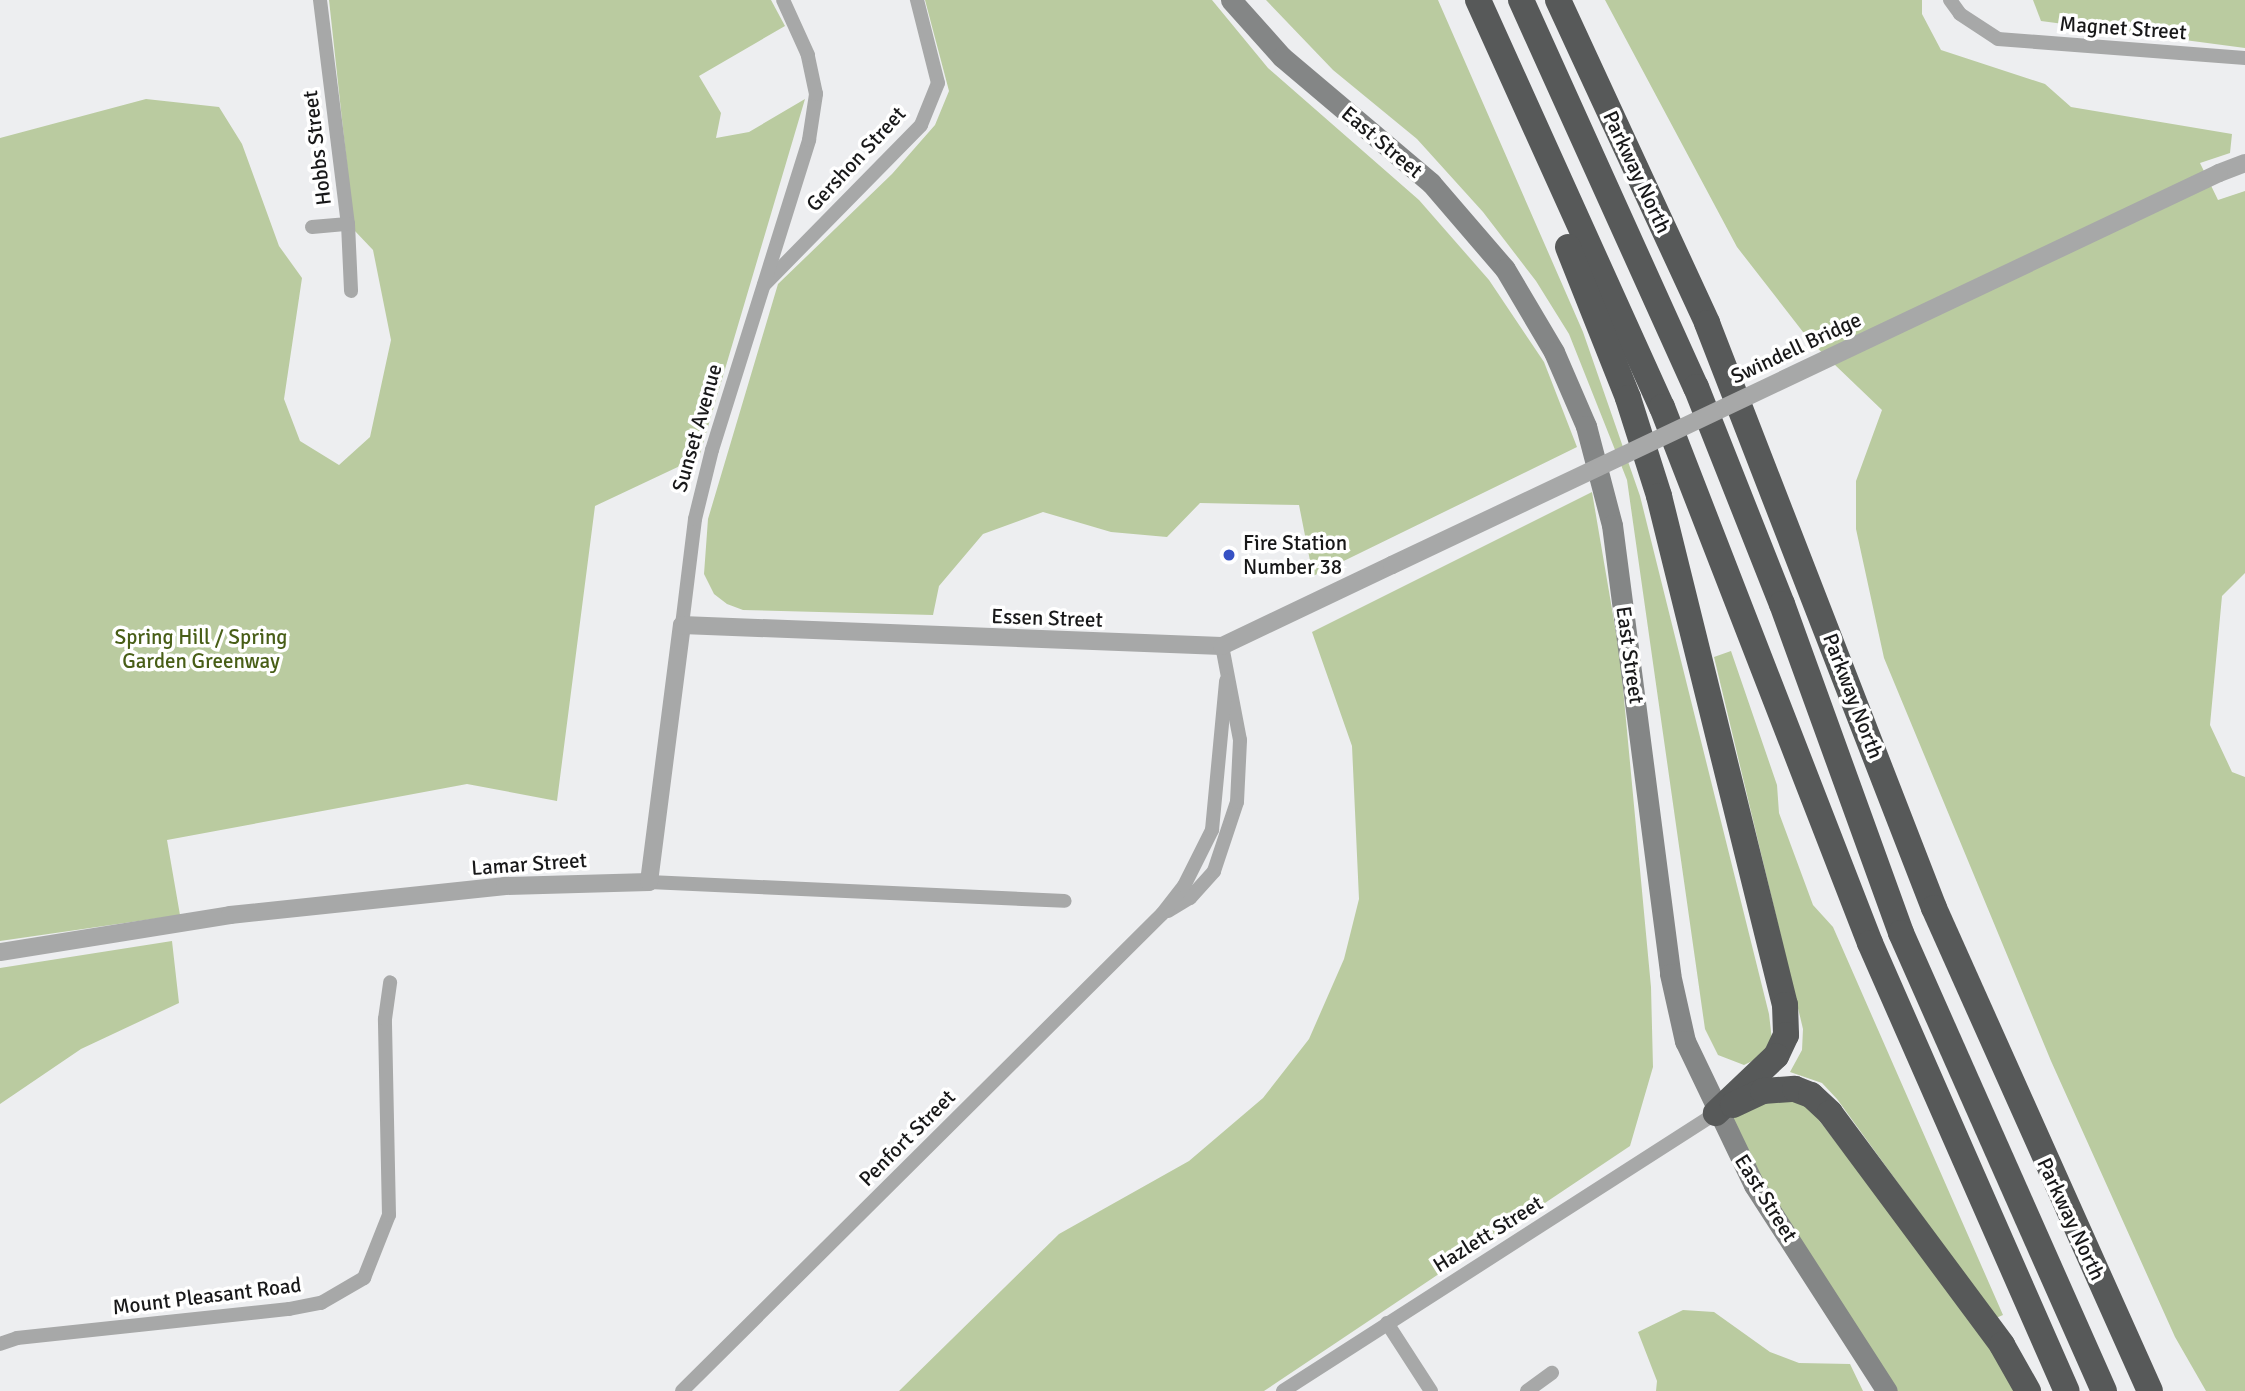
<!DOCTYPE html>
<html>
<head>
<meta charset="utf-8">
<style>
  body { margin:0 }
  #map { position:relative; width:2245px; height:1391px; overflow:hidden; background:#edeef0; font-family:Signika,sans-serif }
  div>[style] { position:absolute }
  .green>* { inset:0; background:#bacba0 }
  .minor>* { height:14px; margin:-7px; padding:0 7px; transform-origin:7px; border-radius:7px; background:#a7a8a8 }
  .tertiary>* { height:18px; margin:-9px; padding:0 9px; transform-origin:9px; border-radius:9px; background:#a7a8a8 }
  .secondary>* { height:21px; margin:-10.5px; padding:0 10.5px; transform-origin:10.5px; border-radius:10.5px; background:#848686 }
  .motorway>* { height:26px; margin:-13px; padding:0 13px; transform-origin:13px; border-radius:13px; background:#575959 }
  .tertiary-bridge>* { height:18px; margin:-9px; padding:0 9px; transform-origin:9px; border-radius:9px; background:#a7a8a8 }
  .dots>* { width:19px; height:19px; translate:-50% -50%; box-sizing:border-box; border:4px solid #fff; border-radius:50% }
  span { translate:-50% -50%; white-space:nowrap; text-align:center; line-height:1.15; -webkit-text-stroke:7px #fff; paint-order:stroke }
  .street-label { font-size:21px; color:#181819 }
  .poi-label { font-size:21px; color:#181819 }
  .left { translate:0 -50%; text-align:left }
  .park-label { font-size:21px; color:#485e17 }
</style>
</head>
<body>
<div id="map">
  <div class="green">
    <div style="clip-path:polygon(329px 0,771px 0,785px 26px,699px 76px,721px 113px,716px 138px,749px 132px,805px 99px,699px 457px,595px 506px,557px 801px,467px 784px,167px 840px,180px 915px,0 941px,0 138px,146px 99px,219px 107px,242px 144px,279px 246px,302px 278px,284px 399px,300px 441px,339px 465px,370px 437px,391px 340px,373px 250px,354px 230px)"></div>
    <div style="clip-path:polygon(925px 0,1212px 0,1268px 68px,1419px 200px,1489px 280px,1544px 362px,1577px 447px,1313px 576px,1299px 505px,1200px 503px,1167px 537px,1111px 532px,1043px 512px,983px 534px,939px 586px,933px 615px,743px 610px,727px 604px,714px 594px,704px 574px,708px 519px,778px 284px,892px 174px,935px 125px,949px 91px)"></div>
    <div style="clip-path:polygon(1266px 0,1438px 0,1583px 332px,1640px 496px,1769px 1014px,1772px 1040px,1765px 1055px,1744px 1065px,1718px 1055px,1705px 1029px,1627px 480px,1569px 334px,1536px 281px,1483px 212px,1417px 139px,1333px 70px)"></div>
    <div style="clip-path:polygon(1605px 0,1922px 0,1922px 14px,1941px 50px,2045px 84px,2071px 107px,2232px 134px,2230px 153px,2200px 163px,2218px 200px,2245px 191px,2245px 573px,2222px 596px,2210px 725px,2232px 772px,2245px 777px,2245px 1391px,2206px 1391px,2175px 1337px,2051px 1061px,1884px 658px,1856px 529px,1856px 481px,1882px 410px,1810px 341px,1737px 247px)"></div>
    <div style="clip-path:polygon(2033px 0,2245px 0,2245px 48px,2041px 21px)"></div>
    <div style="clip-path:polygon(1592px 492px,1620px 656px,1651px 987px,1653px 1067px,1630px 1146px,1264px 1391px,899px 1391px,1059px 1234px,1189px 1161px,1263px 1098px,1309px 1039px,1344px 959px,1359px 899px,1352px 746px,1312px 632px)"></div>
    <div style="clip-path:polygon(1731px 651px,1777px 785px,1779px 813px,1813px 905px,1833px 927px,2003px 1315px,1996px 1318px,1837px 1099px,1822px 1083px,1790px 1072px,1802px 1050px,1803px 1029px,1714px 657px)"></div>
    <div style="clip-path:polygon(172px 941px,179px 1003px,81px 1049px,0 1104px,0 968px)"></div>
    <div style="clip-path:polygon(1795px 1089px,2028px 1391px,1887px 1391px,1716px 1113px)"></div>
    <div style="clip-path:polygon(1683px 1310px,1714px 1312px,1770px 1352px,1799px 1363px,1850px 1364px,1863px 1391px,1656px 1391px,1657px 1381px,1638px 1332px)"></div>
  </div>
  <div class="minor">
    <div style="left:320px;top:0;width:226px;rotate:82.9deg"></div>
    <div style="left:348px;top:224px;width:67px;rotate:87.4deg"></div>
    <div style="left:1950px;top:0;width:17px;rotate:54deg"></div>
    <div style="left:1960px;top:14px;width:45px;rotate:33.3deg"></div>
    <div style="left:1998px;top:39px;width:248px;rotate:4.4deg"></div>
    <div style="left:312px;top:227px;width:36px;rotate:-5deg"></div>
    <div style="left:764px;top:285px;width:224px;rotate:-45.5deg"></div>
    <div style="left:921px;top:125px;width:45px;rotate:-68deg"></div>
    <div style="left:938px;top:83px;width:86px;rotate:-104.2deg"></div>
    <div style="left:682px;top:625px;width:107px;rotate:-83deg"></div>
    <div style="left:695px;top:519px;width:71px;rotate:-76.2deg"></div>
    <div style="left:712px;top:450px;width:325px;rotate:-72.6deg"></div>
    <div style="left:809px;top:140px;width:47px;rotate:-81.3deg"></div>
    <div style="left:816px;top:94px;width:40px;rotate:-102deg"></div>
    <div style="left:808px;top:55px;width:60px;rotate:-114.4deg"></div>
    <div style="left:649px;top:882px;width:416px;rotate:2.6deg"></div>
    <div style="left:1168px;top:911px;width:26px;rotate:-31deg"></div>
    <div style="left:1190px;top:898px;width:36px;rotate:-48deg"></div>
    <div style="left:1214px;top:871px;width:73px;rotate:-71.6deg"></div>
    <div style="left:1237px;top:802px;width:62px;rotate:-87.2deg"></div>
    <div style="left:1240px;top:740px;width:96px;rotate:-100.8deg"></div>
    <div style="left:1387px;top:1323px;width:81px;rotate:57.1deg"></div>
    <div style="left:0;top:1344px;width:18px;rotate:-19deg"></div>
    <div style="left:17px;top:1338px;width:274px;rotate:-6.1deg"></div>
    <div style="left:289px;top:1309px;width:33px;rotate:-11deg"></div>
    <div style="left:321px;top:1303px;width:50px;rotate:-30.2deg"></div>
    <div style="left:364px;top:1278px;width:68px;rotate:-68.4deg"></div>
    <div style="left:389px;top:1215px;width:196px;rotate:-91.2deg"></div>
    <div style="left:385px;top:1019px;width:37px;rotate:-82deg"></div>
    <div style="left:682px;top:1391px;width:677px;rotate:-44.82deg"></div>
    <div style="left:1162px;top:914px;width:36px;rotate:-52deg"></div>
    <div style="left:1184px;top:886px;width:63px;rotate:-63.4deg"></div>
    <div style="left:1212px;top:830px;width:150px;rotate:-84.6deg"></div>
    <div style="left:1283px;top:1391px;width:515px;rotate:-32.7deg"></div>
    <div style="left:1527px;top:1391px;width:31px;rotate:-36deg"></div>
  </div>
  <div class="tertiary">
    <div style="left:2219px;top:173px;width:28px;rotate:-21deg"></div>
    <div style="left:0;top:952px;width:233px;rotate:-9.1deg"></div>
    <div style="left:230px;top:915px;width:277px;rotate:-6deg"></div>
    <div style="left:505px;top:886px;width:144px;rotate:-1.6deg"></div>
    <div style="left:649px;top:882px;width:259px;rotate:-82.7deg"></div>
    <div style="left:682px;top:625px;width:540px;rotate:2.23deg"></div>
    <div style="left:1222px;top:646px;width:188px;rotate:-25.5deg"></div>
  </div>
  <div class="secondary">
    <div style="left:1231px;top:0;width:76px;rotate:48.2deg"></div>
    <div style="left:1282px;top:57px;width:195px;rotate:40.2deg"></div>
    <div style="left:1431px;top:183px;width:113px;rotate:49.3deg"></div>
    <div style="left:1505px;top:269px;width:96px;rotate:59.4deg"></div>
    <div style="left:1554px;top:352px;width:81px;rotate:66.6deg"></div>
    <div style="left:1586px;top:426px;width:102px;rotate:75.3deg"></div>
    <div style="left:1612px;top:525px;width:453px;rotate:82.6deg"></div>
    <div style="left:1670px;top:974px;width:69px;rotate:77.4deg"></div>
    <div style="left:1685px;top:1041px;width:160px;rotate:64.4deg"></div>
    <div style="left:1754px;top:1185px;width:245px;rotate:57.2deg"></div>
  </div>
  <div class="motorway">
    <div style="left:1478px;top:0;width:447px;rotate:65.7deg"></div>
    <div style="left:1662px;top:407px;width:575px;rotate:68.79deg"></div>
    <div style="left:1870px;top:943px;width:489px;rotate:66.3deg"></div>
    <div style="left:1521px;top:0;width:425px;rotate:65.7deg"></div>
    <div style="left:1696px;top:387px;width:233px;rotate:68.4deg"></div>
    <div style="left:1782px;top:604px;width:350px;rotate:70.1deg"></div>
    <div style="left:1901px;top:933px;width:501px;rotate:66.1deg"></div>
    <div style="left:1558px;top:0;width:356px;rotate:65.2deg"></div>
    <div style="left:1707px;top:323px;width:627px;rotate:68.79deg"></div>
    <div style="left:1934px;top:908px;width:529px;rotate:65.91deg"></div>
    <div style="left:1568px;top:247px;width:162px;rotate:68.3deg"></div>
    <div style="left:1628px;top:398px;width:103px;rotate:72.4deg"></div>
    <div style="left:1659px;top:496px;width:524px;rotate:76.1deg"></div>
    <div style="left:1785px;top:1005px;width:30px;rotate:88deg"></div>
    <div style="left:1786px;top:1035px;width:23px;rotate:115deg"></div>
    <div style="left:1776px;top:1056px;width:83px;rotate:136.5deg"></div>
    <div style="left:1733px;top:1105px;width:33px;rotate:-25deg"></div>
    <div style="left:1763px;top:1091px;width:32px;rotate:-4deg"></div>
    <div style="left:1795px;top:1089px;width:17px;rotate:21deg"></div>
    <div style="left:1811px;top:1095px;width:26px;rotate:43deg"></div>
    <div style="left:1830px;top:1113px;width:289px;rotate:53.4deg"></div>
    <div style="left:2002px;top:1345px;width:53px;rotate:60.5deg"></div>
  </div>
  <div class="tertiary-bridge">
    <div style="left:1392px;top:565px;width:915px;rotate:-25.36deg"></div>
  </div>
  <div class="dots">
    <div style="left:1229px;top:555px;background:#3752c4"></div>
  </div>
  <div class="street-label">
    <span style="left:2123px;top:28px;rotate:4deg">Magnet Street</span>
    <span style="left:1382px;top:142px;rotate:40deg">East Street</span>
    <span style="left:317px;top:148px;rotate:-97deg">Hobbs Street</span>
    <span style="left:856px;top:159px;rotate:-47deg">Gershon Street</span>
    <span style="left:1637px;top:172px;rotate:65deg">Parkway North</span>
    <span style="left:1796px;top:348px;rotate:-25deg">Swindell Bridge</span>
    <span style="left:697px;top:428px;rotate:-74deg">Sunset Avenue</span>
    <span style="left:1047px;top:618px;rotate:2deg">Essen Street</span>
    <span style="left:1630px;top:655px;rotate:82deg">East Street</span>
    <span style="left:1853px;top:696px;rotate:69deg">Parkway North</span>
    <span style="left:529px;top:864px;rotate:-4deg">Lamar Street</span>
    <span style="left:907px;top:1138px;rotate:-45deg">Penfort Street</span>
    <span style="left:1766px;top:1198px;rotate:58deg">East Street</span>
    <span style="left:2071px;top:1219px;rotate:65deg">Parkway North</span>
    <span style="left:1488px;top:1234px;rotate:-32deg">Hazlett Street</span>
    <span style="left:207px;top:1296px;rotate:-7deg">Mount Pleasant Road</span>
  </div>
  <div class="poi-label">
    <span class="left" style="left:1243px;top:555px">Fire Station<br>Number 38</span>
  </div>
  <div class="park-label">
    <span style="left:201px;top:649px">Spring Hill / Spring<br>Garden Greenway</span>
  </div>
</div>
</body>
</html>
